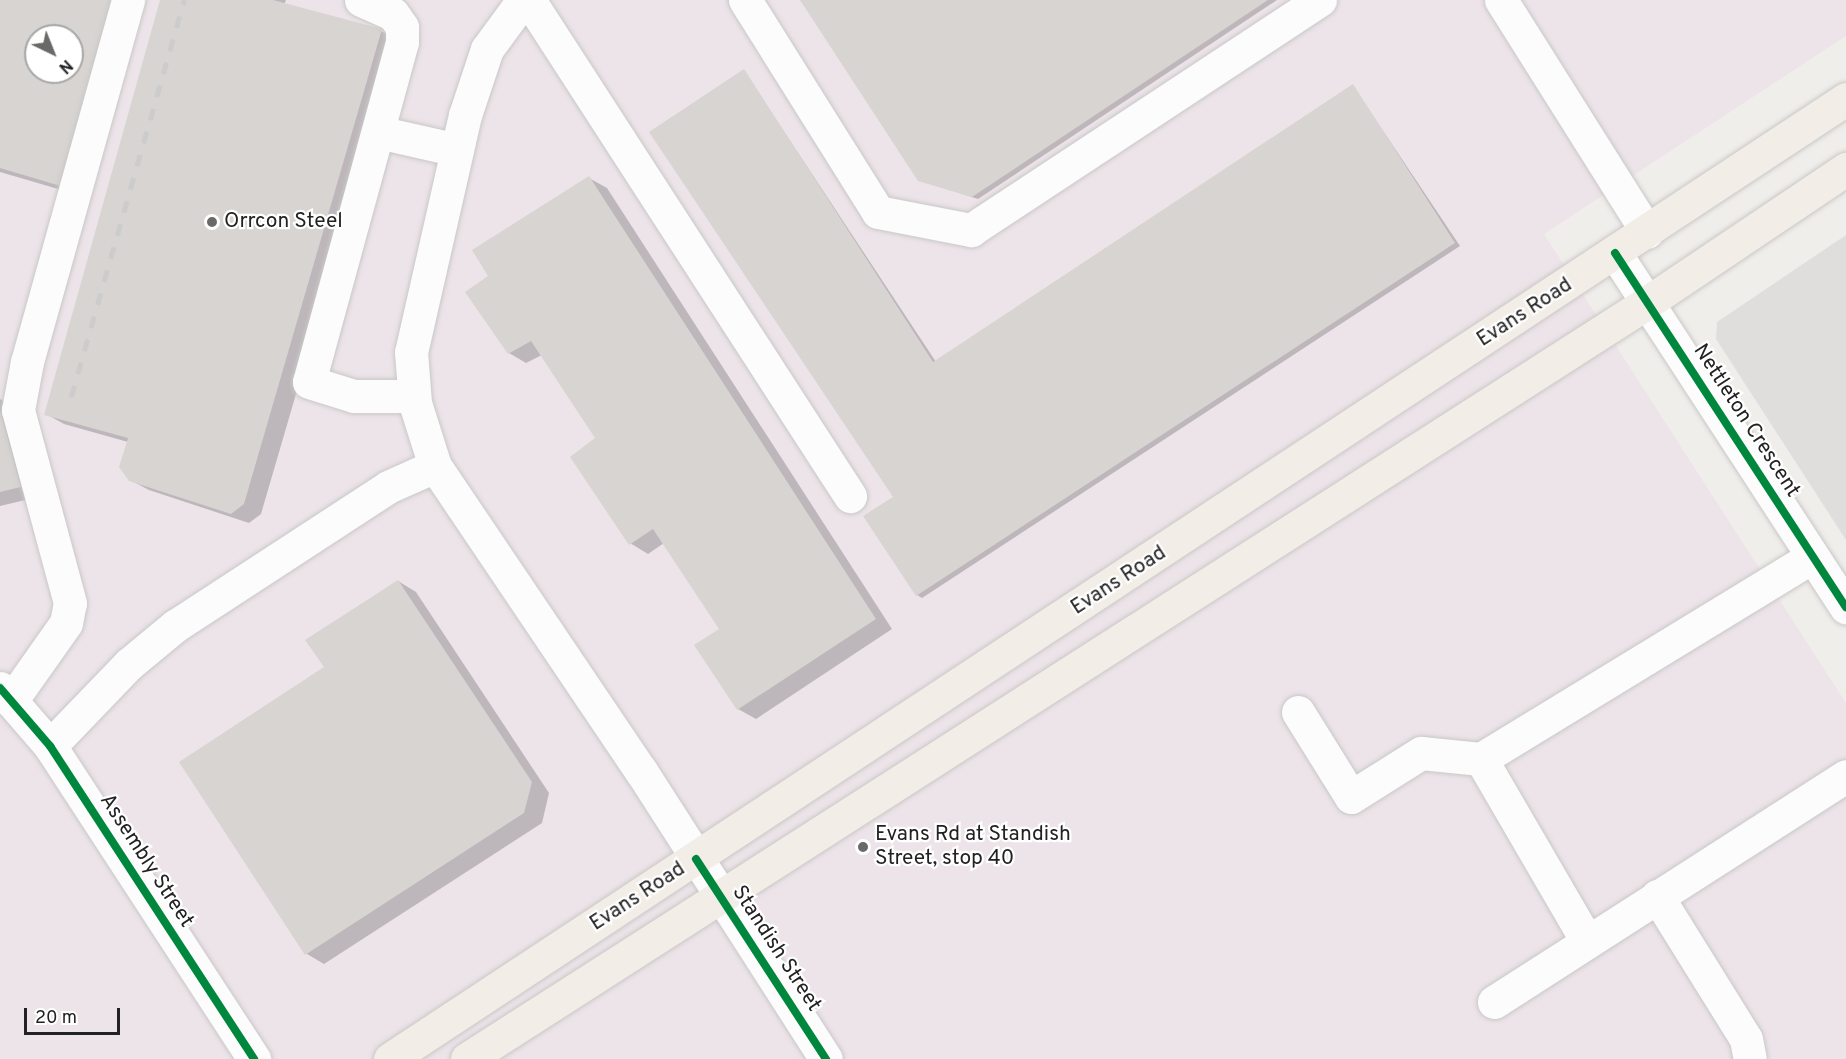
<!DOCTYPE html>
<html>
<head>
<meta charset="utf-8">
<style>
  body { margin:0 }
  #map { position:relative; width:1846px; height:1059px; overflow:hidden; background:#f0eeeb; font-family:Overpass,sans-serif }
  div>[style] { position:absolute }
  .residential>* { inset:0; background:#dfdedc }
  .industrial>* { inset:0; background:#ede4e9 }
  .shadow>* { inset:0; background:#0003 }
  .building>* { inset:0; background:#d7d4d2 }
  .roads { filter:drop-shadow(0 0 2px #c9c8c7) drop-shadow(0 0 2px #c9c8c7) }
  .minor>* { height:33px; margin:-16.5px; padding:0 16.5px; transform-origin:16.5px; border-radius:16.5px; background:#fdfcfc }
  .major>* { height:33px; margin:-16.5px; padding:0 16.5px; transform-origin:16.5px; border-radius:16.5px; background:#f2ede7 }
  .rail>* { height:4.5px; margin-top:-2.25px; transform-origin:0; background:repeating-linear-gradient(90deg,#ccc 0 12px,transparent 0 24px) }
  .cycleway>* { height:8px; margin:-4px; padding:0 4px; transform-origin:4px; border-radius:4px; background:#00873e }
  .dots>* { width:16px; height:16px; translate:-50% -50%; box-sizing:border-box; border:3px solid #fff; border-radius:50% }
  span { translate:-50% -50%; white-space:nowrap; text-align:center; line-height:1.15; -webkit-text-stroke:4.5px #fff; paint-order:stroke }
  .poi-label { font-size:21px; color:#222 }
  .left { translate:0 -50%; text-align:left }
  .street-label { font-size:21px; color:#222 }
  .north { position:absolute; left:24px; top:24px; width:60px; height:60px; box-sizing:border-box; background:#fff; border:2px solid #a7a7a7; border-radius:50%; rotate:137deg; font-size:16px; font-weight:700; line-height:24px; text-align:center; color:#222 }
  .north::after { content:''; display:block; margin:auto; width:21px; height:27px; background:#6a6968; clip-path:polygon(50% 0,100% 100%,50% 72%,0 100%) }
  .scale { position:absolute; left:24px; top:1008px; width:96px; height:27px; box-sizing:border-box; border:3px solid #222; border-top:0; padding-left:8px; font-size:18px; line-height:21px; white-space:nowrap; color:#222; -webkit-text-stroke:4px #fff; paint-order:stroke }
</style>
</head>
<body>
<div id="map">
  <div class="residential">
    <div style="clip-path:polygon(1846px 235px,1846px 540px,1716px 339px,1717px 322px)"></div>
  </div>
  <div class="industrial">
    <div style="clip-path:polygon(evenodd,0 0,1846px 0,1846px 36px,1544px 234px,1846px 703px,1846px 1059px,0 1059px,0 0,36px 36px,72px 36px,72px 72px,36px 72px,36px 36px)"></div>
  </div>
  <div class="shadow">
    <div style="clip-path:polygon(evenodd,0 0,139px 0,82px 196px,0 172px,0 0,36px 36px,72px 36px,72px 72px,36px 72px,36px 36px)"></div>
    <div style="clip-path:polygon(162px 0,286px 0,284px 5px,381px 31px,399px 41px,261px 514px,249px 523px,149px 490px,130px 480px,128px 442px,64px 424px,46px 414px)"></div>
    <div style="clip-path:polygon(802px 0,1277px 0,978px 199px,919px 180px)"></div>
    <div style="clip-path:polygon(744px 71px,936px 362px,1353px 86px,1460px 246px,922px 598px,917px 595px,895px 497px)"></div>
    <div style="clip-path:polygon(589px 178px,607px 188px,892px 629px,756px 719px,738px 709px,721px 630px,664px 543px,648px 554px,630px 543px,597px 439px,542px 355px,526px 363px,509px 353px,490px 277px)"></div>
    <div style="clip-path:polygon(0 399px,14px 407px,38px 497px,0 506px)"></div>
    <div style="clip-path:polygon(398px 581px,416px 592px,549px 793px,542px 823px,324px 964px,307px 954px,182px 762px,326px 668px)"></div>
  </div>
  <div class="building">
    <div style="clip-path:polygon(evenodd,0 0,119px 0,64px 187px,0 168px,0 0,36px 36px,72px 36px,72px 72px,36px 72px,36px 36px)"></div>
    <div style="clip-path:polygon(160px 0,273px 0,382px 29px,244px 504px,231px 514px,129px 481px,119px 467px,128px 438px,44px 415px)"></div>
    <div style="clip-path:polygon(800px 0,1268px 0,972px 197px,918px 181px)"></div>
    <div style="clip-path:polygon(744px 69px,933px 362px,1353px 84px,1455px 243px,916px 596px,863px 516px,893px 497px,649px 132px)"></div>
    <div style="clip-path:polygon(589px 176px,876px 619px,737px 710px,694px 645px,719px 629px,653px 529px,629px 545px,570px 457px,595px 438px,531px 341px,508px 354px,465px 292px,488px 276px,472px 250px)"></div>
    <div style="clip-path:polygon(0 410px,21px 487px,0 492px)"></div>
    <div style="clip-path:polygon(398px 580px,532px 782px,524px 813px,305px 955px,179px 762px,324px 667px,305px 640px)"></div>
  </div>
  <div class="roads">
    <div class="minor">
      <div style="left:361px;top:0;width:35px;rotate:24deg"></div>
      <div style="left:393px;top:14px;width:16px;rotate:55deg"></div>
      <div style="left:402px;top:27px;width:15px;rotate:90deg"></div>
      <div style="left:402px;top:42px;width:352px;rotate:105.3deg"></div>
      <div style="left:309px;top:382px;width:47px;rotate:17.3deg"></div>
      <div style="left:354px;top:396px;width:60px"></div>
      <div style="left:523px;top:0;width:61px;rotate:126.3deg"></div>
      <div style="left:487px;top:49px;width:70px;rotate:108.4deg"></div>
      <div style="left:465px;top:115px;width:243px;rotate:102.8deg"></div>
      <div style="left:411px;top:352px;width:51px;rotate:85.5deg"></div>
      <div style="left:415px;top:403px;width:66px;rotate:72.4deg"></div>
      <div style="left:435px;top:466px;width:368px;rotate:56deg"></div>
      <div style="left:641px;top:771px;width:342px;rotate:57.3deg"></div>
      <div style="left:529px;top:0;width:591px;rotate:57.09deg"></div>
      <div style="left:745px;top:0;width:250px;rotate:57.9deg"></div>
      <div style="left:878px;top:212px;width:95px;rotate:11deg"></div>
      <div style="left:971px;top:230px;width:418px;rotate:-33.4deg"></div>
      <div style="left:1501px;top:0;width:274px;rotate:57.8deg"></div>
      <div style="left:378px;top:132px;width:81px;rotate:12.8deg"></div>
      <div style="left:1615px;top:253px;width:423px;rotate:56.9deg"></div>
      <div style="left:0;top:688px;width:77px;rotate:49.2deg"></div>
      <div style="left:50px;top:746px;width:374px;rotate:56.9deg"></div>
      <div style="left:11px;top:701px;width:95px;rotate:-54.8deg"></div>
      <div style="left:66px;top:623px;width:20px;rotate:-79deg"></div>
      <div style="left:70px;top:603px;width:200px;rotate:-105.1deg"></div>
      <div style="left:18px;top:410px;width:49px;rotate:-79.4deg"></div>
      <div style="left:27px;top:362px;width:376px;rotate:-74.4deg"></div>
      <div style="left:1298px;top:712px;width:100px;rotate:58.1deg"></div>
      <div style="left:1351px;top:797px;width:83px;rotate:-32.2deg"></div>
      <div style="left:1421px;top:753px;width:60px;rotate:5.7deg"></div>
      <div style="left:1481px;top:759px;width:388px;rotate:-31.4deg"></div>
      <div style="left:50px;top:746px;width:114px;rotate:-46.1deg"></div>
      <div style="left:129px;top:664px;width:60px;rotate:-39.6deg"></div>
      <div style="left:175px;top:626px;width:254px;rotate:-33.1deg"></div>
      <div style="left:388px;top:487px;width:51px;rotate:-24.1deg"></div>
      <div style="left:1481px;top:759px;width:211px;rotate:59.8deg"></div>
      <div style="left:1657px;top:896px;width:168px;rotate:58.1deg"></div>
      <div style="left:1746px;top:1039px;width:20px;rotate:79deg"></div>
      <div style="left:1494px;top:1002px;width:418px;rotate:-32.7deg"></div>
    </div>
    <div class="major">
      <div style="left:390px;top:1059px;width:1744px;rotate:-33.4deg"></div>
      <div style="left:467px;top:1059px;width:1403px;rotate:-32.66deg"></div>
      <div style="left:1648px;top:302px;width:239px;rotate:-33.9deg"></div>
    </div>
  </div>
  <div class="rail">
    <div style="left:71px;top:397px;width:413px;rotate:-74.1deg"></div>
  </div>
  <div class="cycleway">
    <div style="left:1615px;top:253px;width:423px;rotate:56.9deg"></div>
    <div style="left:0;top:688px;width:77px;rotate:49.2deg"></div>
    <div style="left:50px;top:746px;width:374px;rotate:56.9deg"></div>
    <div style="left:696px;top:859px;width:239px;rotate:57deg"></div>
  </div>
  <div class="dots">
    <div style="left:212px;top:222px;background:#6a6968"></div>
    <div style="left:863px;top:847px;background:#6a6968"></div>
  </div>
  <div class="poi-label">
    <span class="left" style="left:224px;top:222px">Orrcon Steel</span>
    <span class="left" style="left:875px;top:847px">Evans Rd at Standish<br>Street, stop 40</span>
  </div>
  <div class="street-label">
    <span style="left:1525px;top:313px;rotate:-33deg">Evans Road</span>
    <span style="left:1746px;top:421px;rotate:57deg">Nettleton Crescent</span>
    <span style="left:1119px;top:581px;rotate:-33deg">Evans Road</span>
    <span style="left:146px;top:861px;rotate:57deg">Assembly Street</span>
    <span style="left:638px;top:897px;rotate:-33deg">Evans Road</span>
    <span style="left:776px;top:949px;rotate:57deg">Standish Street</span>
  </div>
  <div class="north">N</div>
  <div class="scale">20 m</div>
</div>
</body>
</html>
